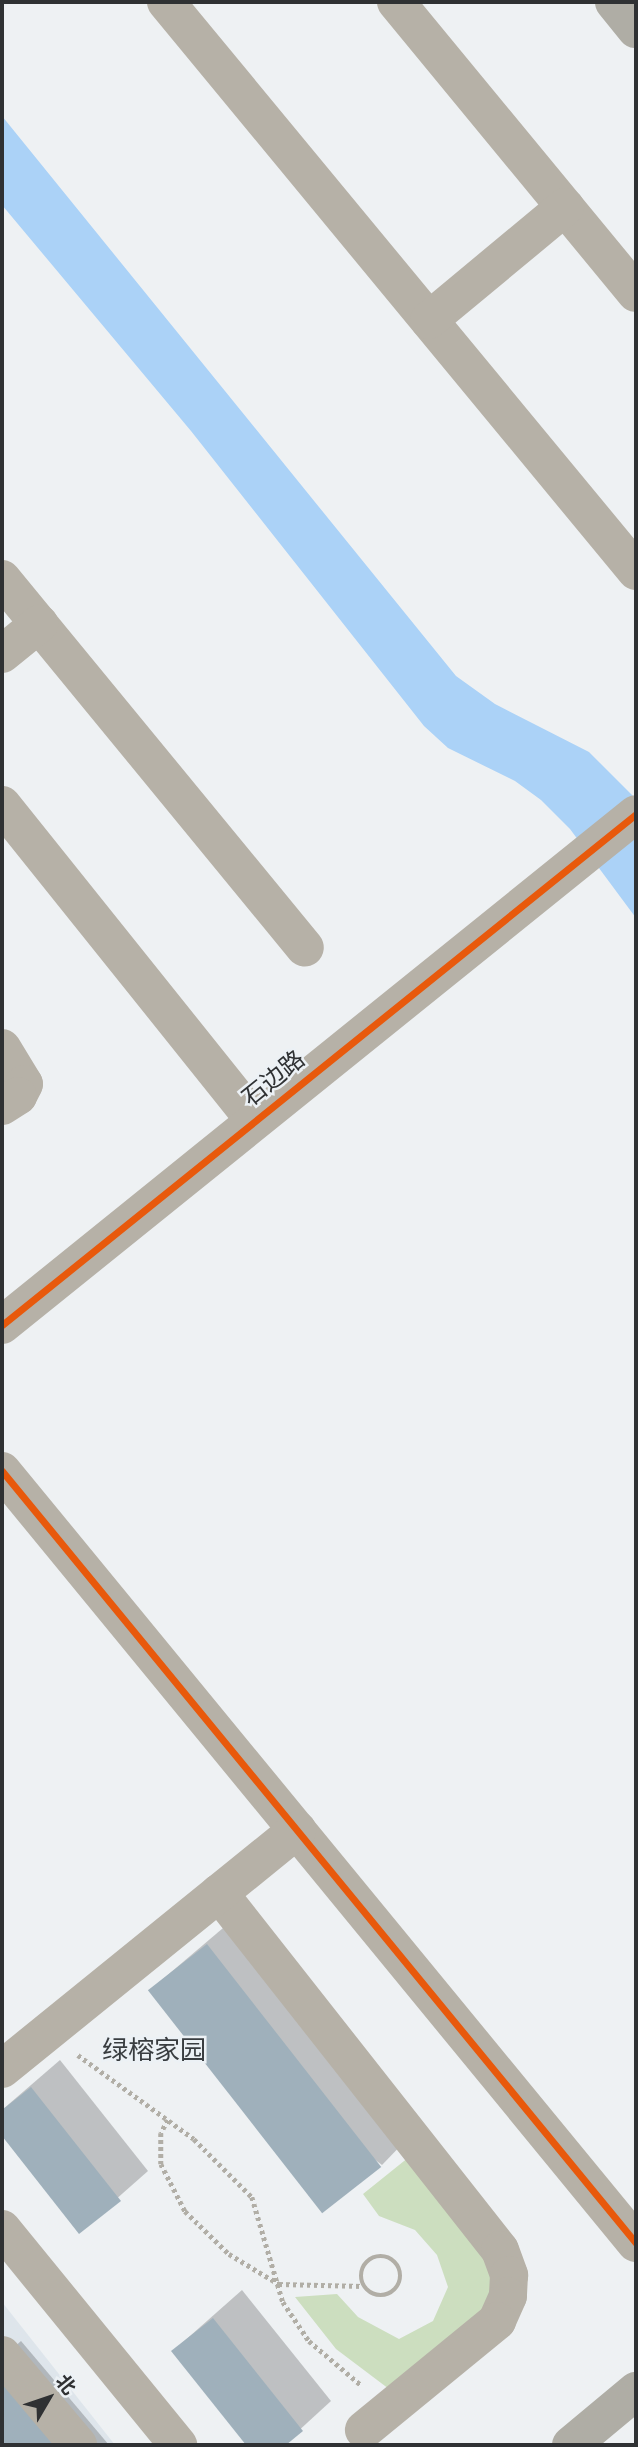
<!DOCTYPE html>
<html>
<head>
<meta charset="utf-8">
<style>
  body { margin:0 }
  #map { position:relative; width:638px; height:2447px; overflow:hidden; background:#eef1f3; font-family:"Fira Sans","Noto Sans SC",sans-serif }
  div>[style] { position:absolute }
  .built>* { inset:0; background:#dee5eb }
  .green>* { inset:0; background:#ccdebf }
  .water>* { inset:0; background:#abd2f7 }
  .shadow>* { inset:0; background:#0003 }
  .building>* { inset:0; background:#9fb0bb; transform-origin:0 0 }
  .path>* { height:4.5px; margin-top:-2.25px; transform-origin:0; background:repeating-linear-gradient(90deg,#b1aea6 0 3.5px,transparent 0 7px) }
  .path>.ring { margin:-2.25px; padding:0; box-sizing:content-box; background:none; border:4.5px solid #b1aea6; border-radius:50% }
  .minor>* { height:38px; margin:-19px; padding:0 19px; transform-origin:19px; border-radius:19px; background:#b6b1a7 }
  .major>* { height:38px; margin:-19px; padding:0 19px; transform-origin:19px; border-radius:19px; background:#afada5 }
  .cycleway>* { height:7px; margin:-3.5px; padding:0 3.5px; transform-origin:3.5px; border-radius:3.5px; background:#e8590c }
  span { translate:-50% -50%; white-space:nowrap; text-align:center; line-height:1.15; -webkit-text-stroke:5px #ecf1f5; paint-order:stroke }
  .street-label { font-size:24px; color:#2f3133 }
  .neighbourhood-label { font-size:26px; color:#393d40 }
  .frame { position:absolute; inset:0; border:4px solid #2f3133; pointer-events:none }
  .north { position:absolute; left:14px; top:2363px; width:70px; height:70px; -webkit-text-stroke:5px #ecf1f5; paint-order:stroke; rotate:51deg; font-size:19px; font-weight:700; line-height:28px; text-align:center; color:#2f3133 }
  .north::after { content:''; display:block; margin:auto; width:24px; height:32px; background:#2f3133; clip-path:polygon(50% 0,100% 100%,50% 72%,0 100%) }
</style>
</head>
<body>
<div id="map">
  <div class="built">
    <div style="clip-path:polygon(2px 2302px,115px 2445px,2px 2445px)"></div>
  </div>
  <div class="green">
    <div style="clip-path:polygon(414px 2153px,496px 2261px,488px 2315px,393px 2392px,336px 2349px,295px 2297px,337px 2294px,358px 2317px,399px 2339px,433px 2321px,448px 2287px,437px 2255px,415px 2230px,379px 2216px,363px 2194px)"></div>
  </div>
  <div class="water">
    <div style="clip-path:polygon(2px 116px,456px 676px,495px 704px,589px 752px,636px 799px,636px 918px,570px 829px,541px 800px,515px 781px,448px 748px,424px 726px,191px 431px,2px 205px)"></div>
  </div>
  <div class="shadow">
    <div style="clip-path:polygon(236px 1917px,410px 2136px,382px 2165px,150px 1990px)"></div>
    <div style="clip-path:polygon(60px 2060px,148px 2171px,80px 2231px,2px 2133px,2px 2110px)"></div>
    <div style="clip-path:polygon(242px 2290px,331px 2401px,283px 2445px,248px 2445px,173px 2351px)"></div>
    <div style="clip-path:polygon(21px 2341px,109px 2445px,2px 2445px,2px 2358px)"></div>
  </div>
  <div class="building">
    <div style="left:207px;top:1944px;width:283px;height:75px;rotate:52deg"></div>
    <div style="clip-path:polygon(31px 2087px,121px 2201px,79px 2234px,2px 2136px,2px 2110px)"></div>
    <div style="clip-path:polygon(213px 2318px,303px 2431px,286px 2445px,246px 2445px,171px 2351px)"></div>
    <div style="clip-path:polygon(2px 2370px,65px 2445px,2px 2445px)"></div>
  </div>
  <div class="path">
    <div style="left:78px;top:2055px;width:143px;rotate:35.9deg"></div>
    <div style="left:194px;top:2139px;width:82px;rotate:45deg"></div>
    <div style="left:252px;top:2197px;width:109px;rotate:73.6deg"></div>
    <div style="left:283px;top:2302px;width:47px;rotate:56.3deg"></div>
    <div style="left:309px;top:2341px;width:68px;rotate:40.2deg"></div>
    <div style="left:168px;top:2120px;width:15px;rotate:118deg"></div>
    <div style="left:161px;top:2133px;width:31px;rotate:90deg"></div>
    <div style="left:161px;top:2164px;width:53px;rotate:62.9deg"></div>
    <div style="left:185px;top:2211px;width:62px;rotate:44.3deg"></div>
    <div style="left:229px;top:2254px;width:58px;rotate:31deg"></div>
    <div style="left:279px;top:2284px;width:84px;rotate:1.4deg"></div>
    <div class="ring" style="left:361px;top:2256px;width:35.5px;height:35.5px"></div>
  </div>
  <div class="minor">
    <div style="left:166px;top:2px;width:738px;rotate:50.44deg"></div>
    <div style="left:396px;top:2px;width:377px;rotate:50.5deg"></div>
    <div style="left:429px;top:320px;width:177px;rotate:-39.7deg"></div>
    <div style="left:2px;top:579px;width:477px;rotate:50.6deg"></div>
    <div style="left:2px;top:654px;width:48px;rotate:-39deg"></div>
    <div style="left:2px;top:805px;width:403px;rotate:51.3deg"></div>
    <div style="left:2px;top:1048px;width:42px;rotate:58.6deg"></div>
    <div style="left:24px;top:1084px;width:13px;rotate:117deg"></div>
    <div style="left:18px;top:1096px;width:19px;rotate:148deg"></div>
    <div style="left:2px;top:1325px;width:814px;rotate:-38.87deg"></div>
    <div style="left:2px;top:1471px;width:999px;rotate:50.61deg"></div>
    <div style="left:219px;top:1893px;width:454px;rotate:51.8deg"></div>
    <div style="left:500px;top:2250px;width:27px;rotate:70deg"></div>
    <div style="left:509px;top:2275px;width:21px;rotate:93deg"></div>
    <div style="left:508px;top:2296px;width:27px;rotate:114deg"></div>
    <div style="left:497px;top:2321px;width:172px;rotate:140.7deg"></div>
    <div style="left:2px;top:2069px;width:380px;rotate:-39deg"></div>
    <div style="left:2px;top:2229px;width:279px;rotate:50.8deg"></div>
    <div style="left:2px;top:2355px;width:118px;rotate:49.8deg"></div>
  </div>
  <div class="major">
    <div style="left:614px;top:2px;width:35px;rotate:51deg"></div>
    <div style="left:571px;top:2445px;width:85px;rotate:-39.7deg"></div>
  </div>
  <div class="cycleway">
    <div style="left:2px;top:1325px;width:814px;rotate:-38.87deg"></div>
    <div style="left:2px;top:1471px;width:999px;rotate:50.61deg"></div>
  </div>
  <div class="street-label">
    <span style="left:274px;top:1079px;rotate:-39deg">石边路</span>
  </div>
  <div class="neighbourhood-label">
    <span style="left:154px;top:2051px">绿榕家园</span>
  </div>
  <div class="frame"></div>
  <div class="north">北</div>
</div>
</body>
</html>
